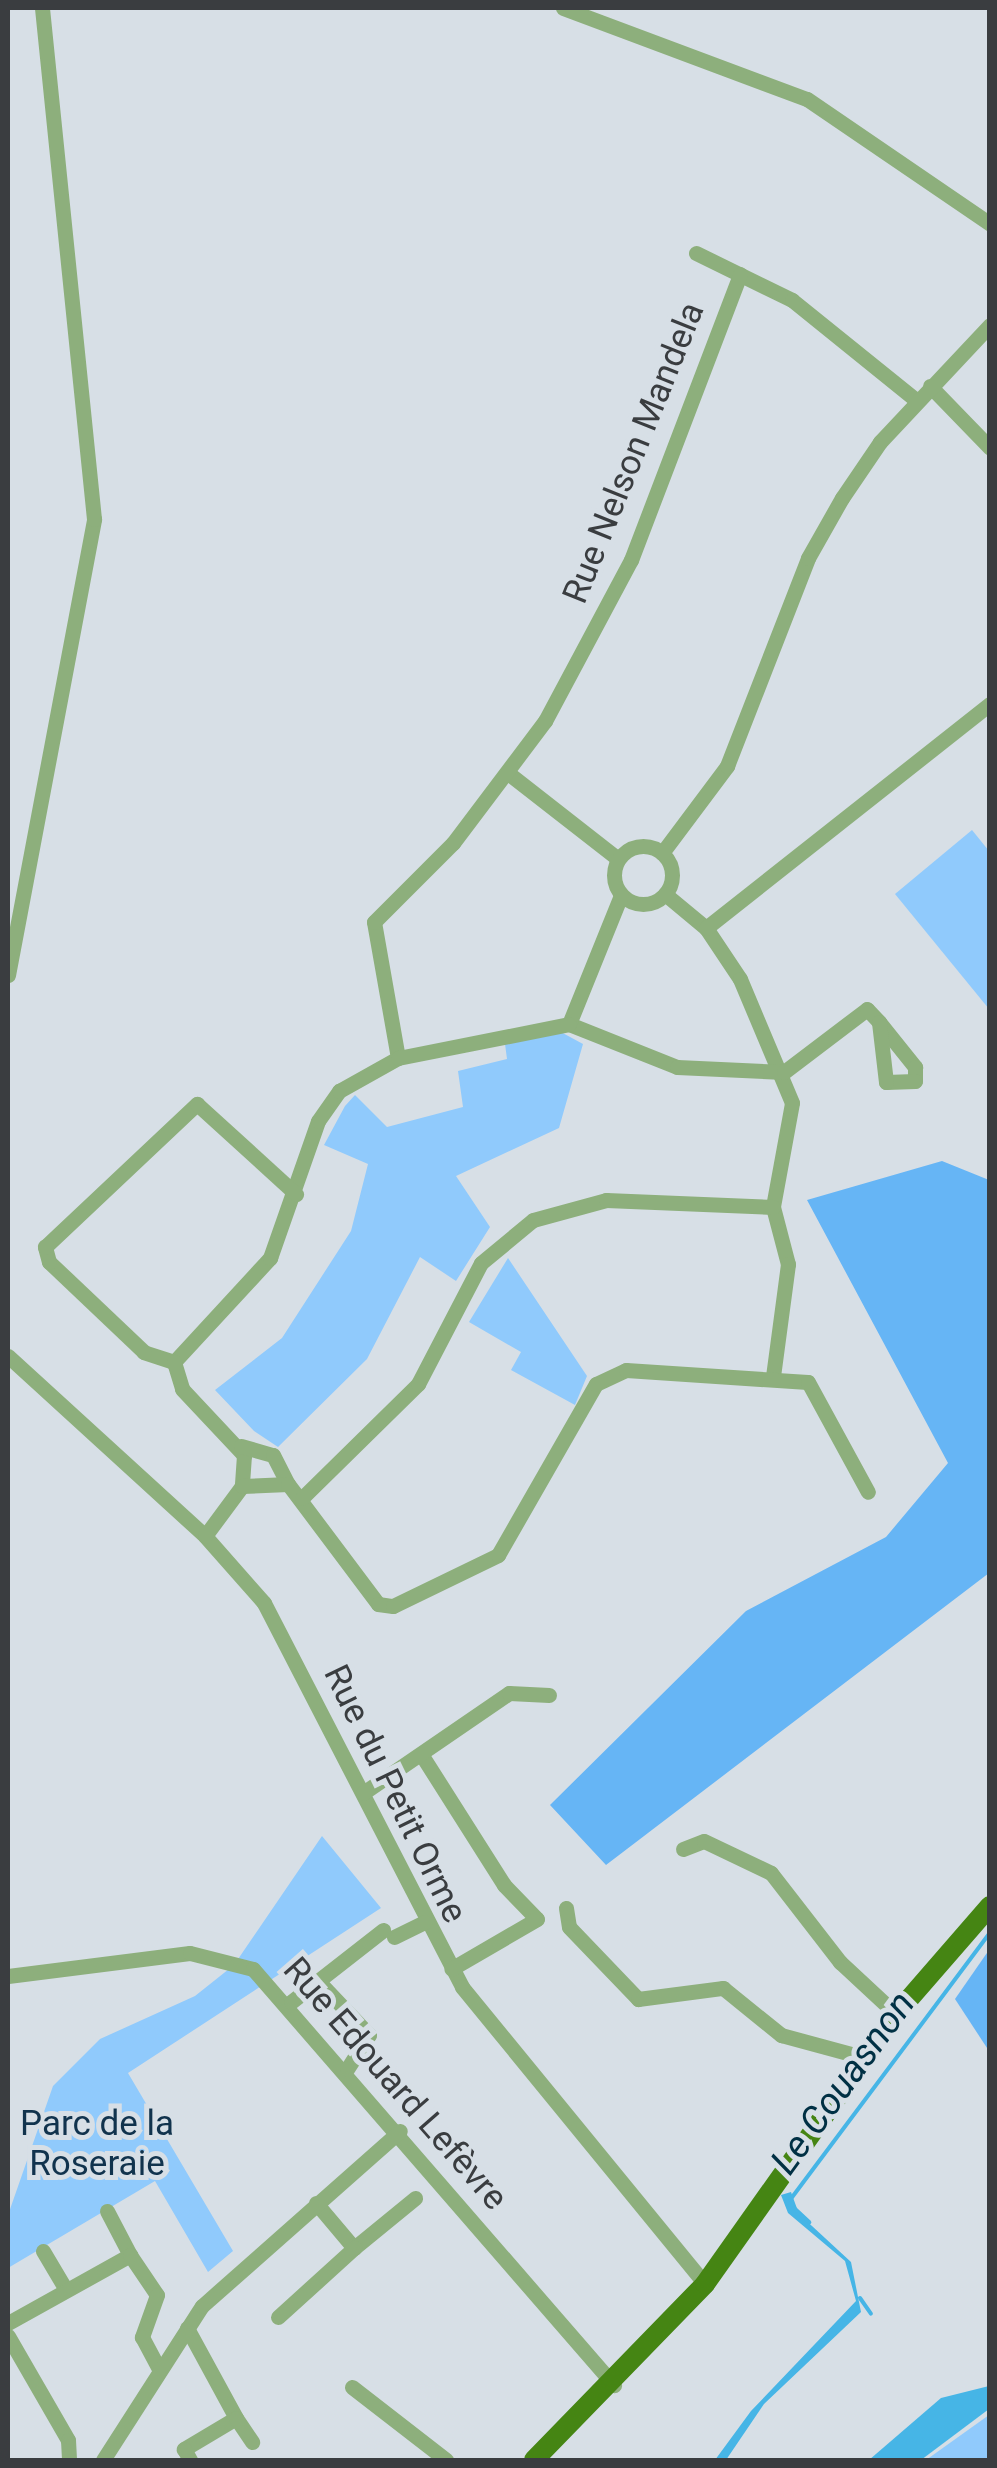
<!DOCTYPE html>
<html>
<head>
<meta charset="utf-8">
<style>
  body { margin:0 }
  #map { position:relative; width:997px; height:2468px; overflow:hidden; background:#d7dfe6; font-family:Roboto,sans-serif }
  div>[style] { position:absolute }
  .green>* { inset:0; background:#90cafc }
  .forest>* { inset:0; background:#66b5f5 }
  .water>* { inset:0; background:#46b5e6 }
  .stream>* { height:4px; margin:-2px; padding:0 2px; transform-origin:2px; border-radius:2px; background:#46b5e6 }
  .minor>* { height:15px; margin:-7.5px; padding:0 7.5px; transform-origin:7.5px; border-radius:7.5px; background:#8daf7c }
  .minor>.ring { margin:-7.5px; padding:0; box-sizing:content-box; background:none; border:15px solid #8daf7c; border-radius:50% }
  .major>* { height:20px; margin:-10px; padding:0 10px; transform-origin:10px; border-radius:10px; background:#458513 }
  span { translate:-50% -50%; white-space:nowrap; text-align:center; line-height:1.15; -webkit-text-stroke:10px #d7dfe6; paint-order:stroke }
  .street-label { font-size:35px; color:#3a3d40 }
  .park-label { font-size:35px; color:#11334d }
  .water-label { font-size:38px; color:#003044; font-style:italic }
  .frame { position:absolute; inset:0; border:10px solid #3a3d40; pointer-events:none }
</style>
</head>
<body>
<div id="map">
  <div class="green">
    <div style="clip-path:polygon(972px 830px,989px 851px,989px 1009px,895px 894px)"></div>
    <div style="clip-path:polygon(559px 1031px,583px 1044px,559px 1128px,456px 1176px,490px 1227px,456px 1281px,420px 1257px,367px 1359px,278px 1447px,254px 1431px,215px 1390px,282px 1338px,351px 1231px,368px 1164px,324px 1145px,345px 1106px,355px 1095px,387px 1127px,463px 1107px,458px 1071px,507px 1059px,505px 1044px)"></div>
    <div style="clip-path:polygon(508px 1258px,587px 1376px,575px 1405px,511px 1370px,521px 1352px,469px 1322px)"></div>
    <div style="clip-path:polygon(322px 1836px,381px 1908px,128px 2073px,233px 2251px,208px 2272px,155px 2181px,8px 2268px,8px 2215px,53px 2086px,100px 2039px,195px 1996px,234px 1965px)"></div>
    <div style="clip-path:polygon(989px 2415px,989px 2460px,926px 2460px)"></div>
  </div>
  <div class="forest">
    <div style="clip-path:polygon(942px 1161px,989px 1180px,989px 1573px,606px 1865px,550px 1805px,746px 1611px,886px 1537px,948px 1463px,807px 1200px)"></div>
    <div style="clip-path:polygon(989px 1950px,989px 2051px,955px 1999px)"></div>
  </div>
  <div class="water">
    <div style="clip-path:polygon(791px 2192px,799px 2214px,851px 2262px,861px 2312px,764px 2404px,726px 2460px,715px 2460px,751px 2411px,856px 2301px,845px 2261px,788px 2213px,781px 2195px)"></div>
    <div style="clip-path:polygon(989px 2386px,989px 2409px,921px 2460px,869px 2460px,941px 2398px)"></div>
  </div>
  <div class="stream">
    <div style="left:790px;top:2200px;width:334px;rotate:-53.2deg"></div>
    <div style="left:794px;top:2208px;width:21px;rotate:43deg"></div>
    <div style="left:860px;top:2298px;width:19px;rotate:55deg"></div>
  </div>
  <div class="minor">
    <div style="left:563px;top:8px;width:260px;rotate:20.5deg"></div>
    <div style="left:807px;top:99px;width:222px;rotate:34.3deg"></div>
    <div style="left:696px;top:253px;width:107px;rotate:26.1deg"></div>
    <div style="left:792px;top:300px;width:161px;rotate:38.9deg"></div>
    <div style="left:930px;top:386px;width:86px;rotate:45.9deg"></div>
    <div style="left:508px;top:773px;width:140px;rotate:38deg"></div>
    <div class="ring" style="left:614px;top:846px;width:43px;height:43px"></div>
    <div style="left:662px;top:853px;width:109px;rotate:-53.2deg"></div>
    <div style="left:727px;top:766px;width:223px;rotate:-68.7deg"></div>
    <div style="left:808px;top:558px;width:69px;rotate:-60.5deg"></div>
    <div style="left:842px;top:498px;width:68px;rotate:-55.8deg"></div>
    <div style="left:880px;top:442px;width:161px;rotate:-46.8deg"></div>
    <div style="left:665px;top:894px;width:53px;rotate:39.7deg"></div>
    <div style="left:706px;top:928px;width:61px;rotate:56.3deg"></div>
    <div style="left:740px;top:979px;width:134px;rotate:67.2deg"></div>
    <div style="left:792px;top:1103px;width:106px;rotate:100.4deg"></div>
    <div style="left:773px;top:1207px;width:59px;rotate:75.3deg"></div>
    <div style="left:788px;top:1264px;width:113px;rotate:97.6deg"></div>
    <div style="left:706px;top:928px;width:362px;rotate:-38.3deg"></div>
    <div style="left:8px;top:975px;width:464px;rotate:-79.3deg"></div>
    <div style="left:94px;top:519px;width:514px;rotate:-95.81deg"></div>
    <div style="left:569px;top:1024px;width:116px;rotate:21.7deg"></div>
    <div style="left:677px;top:1067px;width:107px;rotate:2.7deg"></div>
    <div style="left:784px;top:1072px;width:104px;rotate:-37.2deg"></div>
    <div style="left:867px;top:1009px;width:18px;rotate:47deg"></div>
    <div style="left:879px;top:1022px;width:58px;rotate:51.3deg"></div>
    <div style="left:915px;top:1067px;width:14px;rotate:90deg"></div>
    <div style="left:915px;top:1081px;width:29px;rotate:178deg"></div>
    <div style="left:886px;top:1082px;width:60px;rotate:-96.7deg"></div>
    <div style="left:569px;top:1024px;width:139px;rotate:-68deg"></div>
    <div style="left:398px;top:1058px;width:138px;rotate:-100deg"></div>
    <div style="left:374px;top:922px;width:112px;rotate:-45deg"></div>
    <div style="left:453px;top:843px;width:153px;rotate:-53deg"></div>
    <div style="left:545px;top:721px;width:183px;rotate:-61.9deg"></div>
    <div style="left:631px;top:560px;width:306px;rotate:-69.1deg"></div>
    <div style="left:8px;top:1356px;width:267px;rotate:42.4deg"></div>
    <div style="left:205px;top:1536px;width:89px;rotate:48.6deg"></div>
    <div style="left:264px;top:1603px;width:432px;rotate:62.7deg"></div>
    <div style="left:462px;top:1987px;width:384px;rotate:50.7deg"></div>
    <div style="left:174px;top:1362px;width:142px;rotate:-47.3deg"></div>
    <div style="left:270px;top:1258px;width:145px;rotate:-70.7deg"></div>
    <div style="left:318px;top:1121px;width:37px;rotate:-55deg"></div>
    <div style="left:339px;top:1091px;width:68px;rotate:-29.2deg"></div>
    <div style="left:398px;top:1058px;width:174px;rotate:-11.2deg"></div>
    <div style="left:174px;top:1362px;width:32px;rotate:-162deg"></div>
    <div style="left:144px;top:1352px;width:131px;rotate:-136.5deg"></div>
    <div style="left:49px;top:1262px;width:16px;rotate:-105deg"></div>
    <div style="left:45px;top:1247px;width:209px;rotate:-43.3deg"></div>
    <div style="left:197px;top:1104px;width:134px;rotate:42.3deg"></div>
    <div style="left:174px;top:1362px;width:28px;rotate:73deg"></div>
    <div style="left:182px;top:1389px;width:91px;rotate:46.8deg"></div>
    <div style="left:244px;top:1455px;width:31px;rotate:94deg"></div>
    <div style="left:242px;top:1486px;width:62px;rotate:126.5deg"></div>
    <div style="left:241px;top:1446px;width:33px;rotate:16deg"></div>
    <div style="left:273px;top:1455px;width:33px;rotate:63deg"></div>
    <div style="left:242px;top:1486px;width:46px;rotate:-2.5deg"></div>
    <div style="left:288px;top:1484px;width:150px;rotate:53.1deg"></div>
    <div style="left:378px;top:1604px;width:15px;rotate:8deg"></div>
    <div style="left:393px;top:1606px;width:117px;rotate:-25.9deg"></div>
    <div style="left:498px;top:1555px;width:197px;rotate:-60.2deg"></div>
    <div style="left:596px;top:1384px;width:33px;rotate:-25deg"></div>
    <div style="left:626px;top:1370px;width:182px;rotate:3.8deg"></div>
    <div style="left:808px;top:1382px;width:125px;rotate:61.4deg"></div>
    <div style="left:302px;top:1498px;width:163px;rotate:-44.5deg"></div>
    <div style="left:418px;top:1384px;width:136px;rotate:-62.5deg"></div>
    <div style="left:481px;top:1263px;width:67px;rotate:-39.6deg"></div>
    <div style="left:533px;top:1220px;width:76px;rotate:-15.3deg"></div>
    <div style="left:606px;top:1200px;width:167px;rotate:2.4deg"></div>
    <div style="left:421px;top:1754px;width:155px;rotate:57.6deg"></div>
    <div style="left:504px;top:1885px;width:47px;rotate:45.9deg"></div>
    <div style="left:537px;top:1919px;width:99px;rotate:149.8deg"></div>
    <div style="left:363px;top:1793px;width:177px;rotate:-34.4deg"></div>
    <div style="left:509px;top:1693px;width:40px;rotate:2.9deg"></div>
    <div style="left:683px;top:1849px;width:22px;rotate:-21deg"></div>
    <div style="left:704px;top:1841px;width:74px;rotate:25.5deg"></div>
    <div style="left:771px;top:1873px;width:113px;rotate:52.2deg"></div>
    <div style="left:840px;top:1962px;width:76px;rotate:42.9deg"></div>
    <div style="left:566px;top:1908px;width:19px;rotate:81deg"></div>
    <div style="left:569px;top:1927px;width:100px;rotate:46.2deg"></div>
    <div style="left:638px;top:1999px;width:86px;rotate:-7.4deg"></div>
    <div style="left:723px;top:1988px;width:75px;rotate:39deg"></div>
    <div style="left:781px;top:2035px;width:88px;rotate:15.1deg"></div>
    <div style="left:394px;top:1937px;width:34px;rotate:-26deg"></div>
    <div style="left:8px;top:1976px;width:183px;rotate:-7.2deg"></div>
    <div style="left:190px;top:1953px;width:65px;rotate:14.3deg"></div>
    <div style="left:253px;top:1969px;width:551px;rotate:49.05deg"></div>
    <div style="left:318px;top:1981px;width:74px;rotate:46.6deg"></div>
    <div style="left:369px;top:2035px;width:40px;rotate:122.9deg"></div>
    <div style="left:291px;top:2002px;width:117px;rotate:-38deg"></div>
    <div style="left:316px;top:2203px;width:59px;rotate:49.8deg"></div>
    <div style="left:354px;top:2248px;width:79px;rotate:-39.3deg"></div>
    <div style="left:107px;top:2211px;width:50px;rotate:62.4deg"></div>
    <div style="left:43px;top:2251px;width:43px;rotate:59.3deg"></div>
    <div style="left:278px;top:2317px;width:103px;rotate:-42.2deg"></div>
    <div style="left:8px;top:2323px;width:140px;rotate:-29.1deg"></div>
    <div style="left:130px;top:2255px;width:48px;rotate:56deg"></div>
    <div style="left:157px;top:2295px;width:45px;rotate:109.7deg"></div>
    <div style="left:142px;top:2337px;width:36px;rotate:62deg"></div>
    <div style="left:187px;top:2328px;width:102px;rotate:61.4deg"></div>
    <div style="left:236px;top:2418px;width:61px;rotate:149.2deg"></div>
    <div style="left:184px;top:2449px;width:13px;rotate:61deg"></div>
    <div style="left:8px;top:2336px;width:120px;rotate:60deg"></div>
    <div style="left:68px;top:2440px;width:20px;rotate:87deg"></div>
    <div style="left:352px;top:2387px;width:119px;rotate:37.8deg"></div>
    <div style="left:236px;top:2418px;width:29px;rotate:56deg"></div>
    <div style="left:103px;top:2460px;width:183px;rotate:-57.3deg"></div>
    <div style="left:202px;top:2306px;width:264px;rotate:-41.5deg"></div>
  </div>
  <div class="major">
    <div style="left:534px;top:2460px;width:245px;rotate:-45.8deg"></div>
    <div style="left:705px;top:2284px;width:331px;rotate:-54.7deg"></div>
    <div style="left:896px;top:2014px;width:143px;rotate:-49deg"></div>
  </div>
  <div class="street-label">
    <span style="left:634px;top:453px;rotate:-68deg">Rue Nelson Mandela</span>
    <span style="left:395px;top:1794px;rotate:64deg">Rue du Petit Orme</span>
    <span style="left:395px;top:2084px;rotate:49deg">Rue Edouard Lefèvre</span>
  </div>
  <div class="park-label">
    <span style="left:97px;top:2144px">Parc de la<br>Roseraie</span>
  </div>
  <div class="water-label">
    <span style="left:843px;top:2083px;rotate:-54deg">Le Couasnon</span>
  </div>
  <div class="frame"></div>
</div>
</body>
</html>
